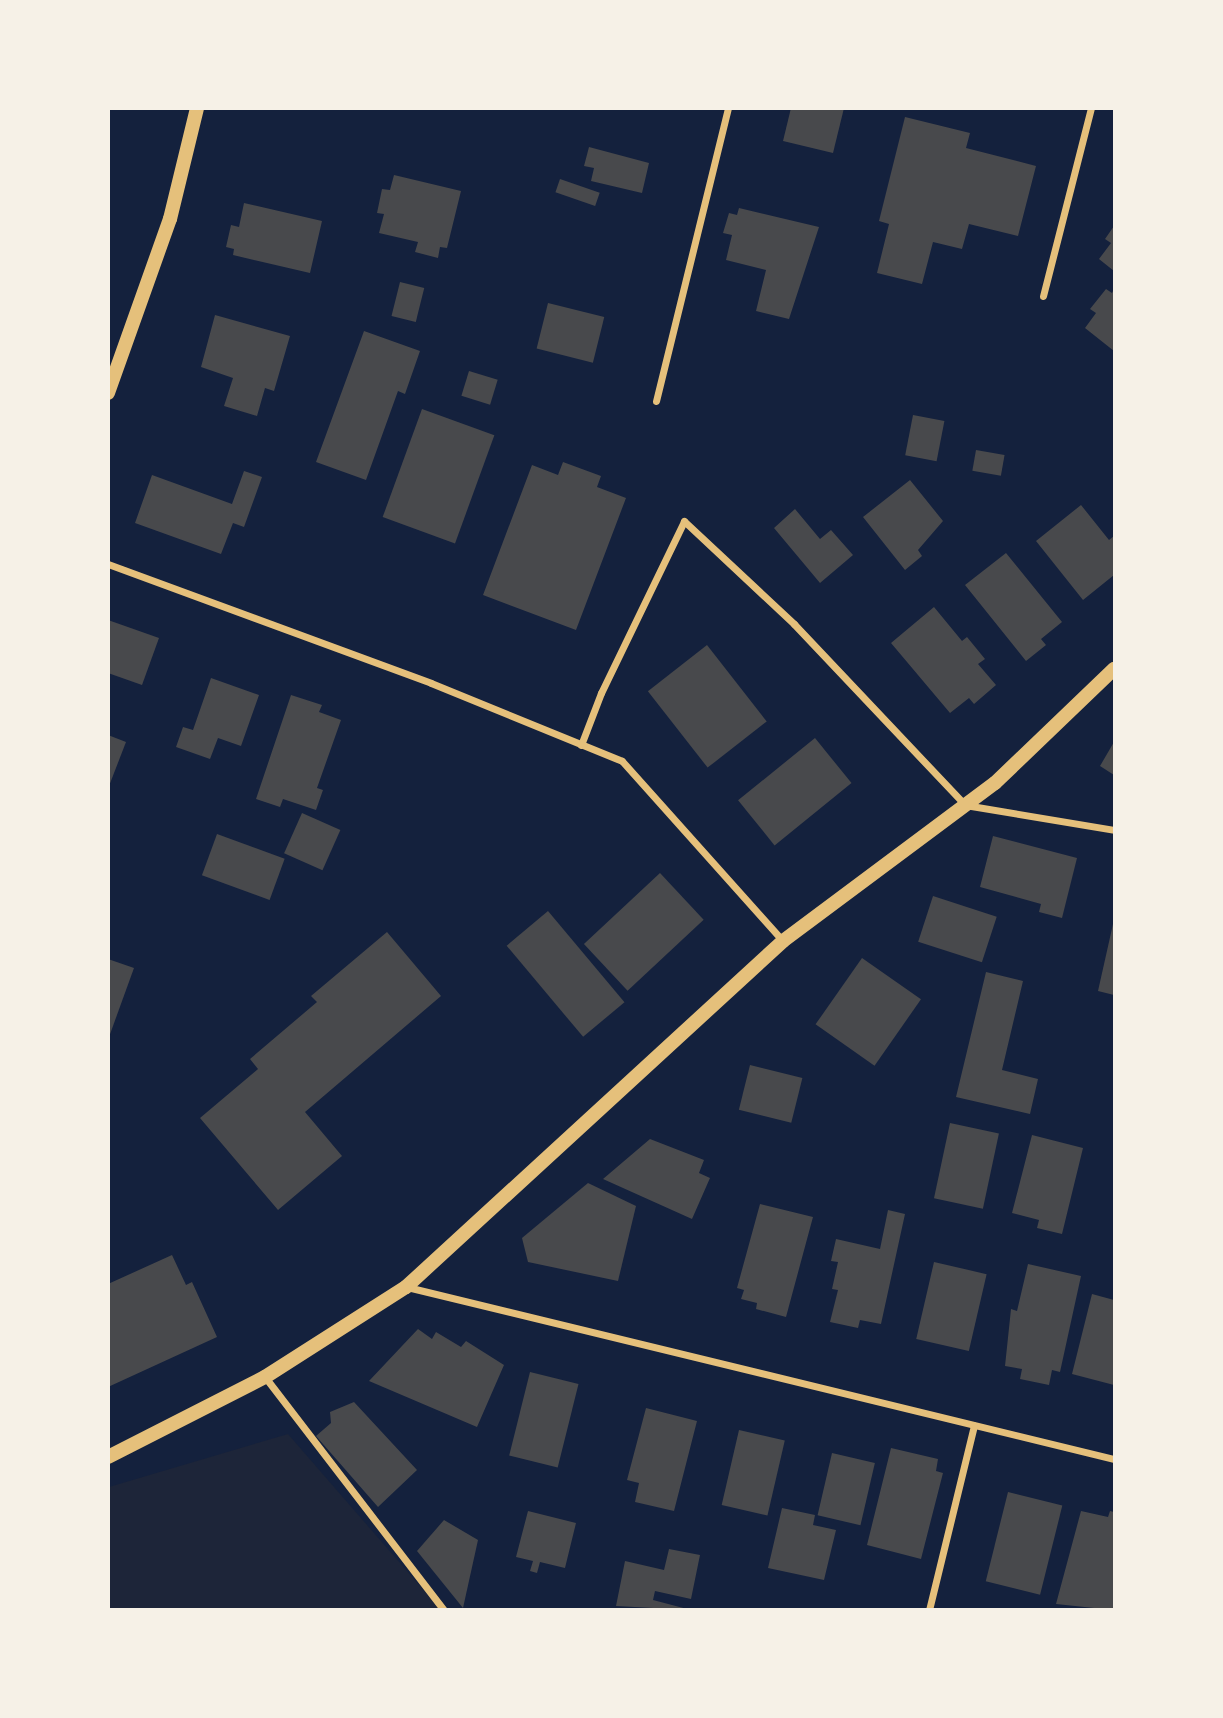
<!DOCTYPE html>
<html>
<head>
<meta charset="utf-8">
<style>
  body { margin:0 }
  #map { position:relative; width:1223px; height:1718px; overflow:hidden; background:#14213d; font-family:Raleway,sans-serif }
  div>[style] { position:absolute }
  .green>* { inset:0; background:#1d2539 }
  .building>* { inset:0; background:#48494c; transform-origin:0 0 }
  .minor>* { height:7px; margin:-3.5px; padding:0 3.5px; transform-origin:3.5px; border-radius:3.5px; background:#e5c07b }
  .secondary>* { height:14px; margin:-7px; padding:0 7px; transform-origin:7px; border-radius:7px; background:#e5c07b }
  span { translate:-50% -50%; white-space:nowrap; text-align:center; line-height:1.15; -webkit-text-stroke:5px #f6f1e7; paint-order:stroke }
  .frame { position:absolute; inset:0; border:110px solid #f6f1e7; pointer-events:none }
</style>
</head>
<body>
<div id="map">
  <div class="green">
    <div style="clip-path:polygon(288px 1434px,440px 1609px,109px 1610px,109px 1487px)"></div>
  </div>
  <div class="building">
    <div style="clip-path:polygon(791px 108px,844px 108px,833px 153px,783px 141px)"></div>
    <div style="clip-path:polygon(905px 117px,970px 133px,966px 148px,1036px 166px,1018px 236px,969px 224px,962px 249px,933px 242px,922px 284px,877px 273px,889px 224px,879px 221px)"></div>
    <div style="clip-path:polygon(589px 147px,649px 163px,642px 193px,591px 181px,594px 168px,584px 166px)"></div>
    <div style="clip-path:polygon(394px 175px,461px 191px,447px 248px,440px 247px,438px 258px,415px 252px,418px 242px,379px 233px,384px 214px,377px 213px,382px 189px,390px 190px)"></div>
    <div style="left:560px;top:179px;width:42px;height:14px;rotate:19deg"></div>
    <div style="clip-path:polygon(244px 203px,322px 221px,310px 273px,233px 255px,234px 249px,226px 247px,231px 225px,239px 227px)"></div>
    <div style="clip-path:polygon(739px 208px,819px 227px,789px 319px,756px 311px,766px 270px,726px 260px,732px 235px,723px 233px,729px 213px,737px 215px)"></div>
    <div style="clip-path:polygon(1114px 226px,1114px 271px,1099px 259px,1111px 243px,1105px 239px)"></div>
    <div style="left:400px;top:282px;width:25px;height:35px;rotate:14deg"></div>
    <div style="clip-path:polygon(1106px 289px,1112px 293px,1114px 289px,1114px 351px,1085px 328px,1096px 313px,1090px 309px)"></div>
    <div style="left:548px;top:303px;width:58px;height:47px;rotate:14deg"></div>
    <div style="clip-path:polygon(215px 315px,290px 336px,274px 391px,265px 388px,257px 416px,224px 406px,233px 378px,201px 367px)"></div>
    <div style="clip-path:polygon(364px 331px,420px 351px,405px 394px,398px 391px,366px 480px,316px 462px)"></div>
    <div style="left:469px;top:371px;width:30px;height:26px;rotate:17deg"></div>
    <div style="left:422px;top:409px;width:77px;height:115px;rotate:20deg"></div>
    <div style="left:913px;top:415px;width:32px;height:41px;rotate:11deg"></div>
    <div style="left:976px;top:450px;width:29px;height:21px;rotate:10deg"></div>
    <div style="clip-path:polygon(563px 462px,601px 476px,597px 487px,626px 498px,576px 630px,483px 595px,532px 465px,558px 475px)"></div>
    <div style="clip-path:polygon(244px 471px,262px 477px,244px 527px,233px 523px,221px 554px,135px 523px,152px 475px,232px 504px)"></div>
    <div style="clip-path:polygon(910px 480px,943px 521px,918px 550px,922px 556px,905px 570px,863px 517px)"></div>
    <div style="clip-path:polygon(1081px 505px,1109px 540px,1114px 536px,1114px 575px,1083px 600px,1036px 541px)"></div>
    <div style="clip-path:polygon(795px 509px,820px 539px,831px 530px,853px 555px,820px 583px,774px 528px)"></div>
    <div style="clip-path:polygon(1006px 553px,1062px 622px,1041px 639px,1046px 645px,1026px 661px,965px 585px)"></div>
    <div style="clip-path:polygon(934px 607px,962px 641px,967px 637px,985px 659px,978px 664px,996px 685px,974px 704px,969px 698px,950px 713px,891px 643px)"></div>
    <div style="clip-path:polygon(108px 620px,159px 638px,142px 685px,108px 673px)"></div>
    <div style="left:707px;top:645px;width:97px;height:75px;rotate:52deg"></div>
    <div style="clip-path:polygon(211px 678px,259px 695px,241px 746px,218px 738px,210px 759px,176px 747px,183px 727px,193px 730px)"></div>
    <div style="clip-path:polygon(291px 695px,322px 705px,319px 712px,341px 720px,317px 788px,323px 790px,316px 810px,283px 799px,280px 807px,256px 799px)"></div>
    <div style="clip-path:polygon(108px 735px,126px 742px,109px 786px,108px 786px)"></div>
    <div style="left:815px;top:738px;width:58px;height:99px;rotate:51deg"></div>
    <div style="clip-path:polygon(1114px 742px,1114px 775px,1100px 766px)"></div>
    <div style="left:302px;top:813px;width:42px;height:44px;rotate:24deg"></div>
    <div style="left:217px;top:834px;width:72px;height:44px;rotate:20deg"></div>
    <div style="clip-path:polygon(993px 836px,1077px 858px,1062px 918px,1039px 912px,1041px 904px,980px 887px)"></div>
    <div style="left:660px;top:873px;width:64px;height:104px;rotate:47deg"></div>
    <div style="left:933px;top:896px;width:67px;height:48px;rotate:18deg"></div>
    <div style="left:548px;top:911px;width:119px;height:54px;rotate:50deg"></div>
    <div style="clip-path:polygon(1113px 924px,1114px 924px,1114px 995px,1098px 991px)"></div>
    <div style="clip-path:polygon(387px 932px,441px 996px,305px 1112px,342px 1156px,278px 1210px,200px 1118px,258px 1069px,250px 1059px,317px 1002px,311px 996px)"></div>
    <div style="left:862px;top:958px;width:72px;height:81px;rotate:35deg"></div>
    <div style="clip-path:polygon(108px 959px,134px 968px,109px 1037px,108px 1037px)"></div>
    <div style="clip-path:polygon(986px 972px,1023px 981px,1002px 1070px,1038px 1079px,1030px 1114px,956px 1097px)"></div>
    <div style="left:750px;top:1065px;width:54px;height:46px;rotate:14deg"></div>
    <div style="left:950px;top:1123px;width:50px;height:77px;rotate:12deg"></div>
    <div style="clip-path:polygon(1032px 1135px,1083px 1148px,1062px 1234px,1037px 1228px,1039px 1220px,1012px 1213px)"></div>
    <div style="clip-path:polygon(650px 1139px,704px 1160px,699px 1173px,710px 1178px,692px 1219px,603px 1179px)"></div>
    <div style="clip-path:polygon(588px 1183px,636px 1206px,618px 1281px,528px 1262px,522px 1238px)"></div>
    <div style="clip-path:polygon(760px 1204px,813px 1217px,786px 1317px,756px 1309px,757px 1303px,741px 1299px,744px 1290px,737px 1288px)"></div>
    <div style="clip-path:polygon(888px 1210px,905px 1214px,881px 1324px,860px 1320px,858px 1328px,830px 1322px,838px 1290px,832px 1289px,838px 1262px,831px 1261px,836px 1239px,880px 1249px)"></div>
    <div style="clip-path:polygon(172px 1255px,186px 1285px,192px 1282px,217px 1337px,108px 1387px,108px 1284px)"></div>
    <div style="left:934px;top:1262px;width:54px;height:79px;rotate:13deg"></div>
    <div style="clip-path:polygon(1028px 1264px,1081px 1276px,1060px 1372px,1052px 1370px,1049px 1385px,1020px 1379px,1022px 1369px,1005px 1366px,1011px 1309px,1017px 1311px)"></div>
    <div style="clip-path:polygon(1092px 1294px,1114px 1300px,1114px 1385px,1072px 1374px)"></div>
    <div style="clip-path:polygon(418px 1329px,432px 1339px,436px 1332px,461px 1347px,466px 1341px,504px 1365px,477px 1427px,369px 1381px)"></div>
    <div style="left:530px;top:1372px;width:50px;height:86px;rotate:14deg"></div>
    <div style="clip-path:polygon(354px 1402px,417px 1470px,378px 1507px,316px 1436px,331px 1423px,330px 1412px)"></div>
    <div style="clip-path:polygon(646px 1408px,697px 1421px,674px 1511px,635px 1502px,639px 1483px,627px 1480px)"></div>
    <div style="left:739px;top:1430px;width:47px;height:77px;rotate:13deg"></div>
    <div style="clip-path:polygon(891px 1448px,938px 1459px,936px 1471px,943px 1473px,921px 1559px,867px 1545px)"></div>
    <div style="left:832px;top:1453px;width:44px;height:64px;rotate:13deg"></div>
    <div style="left:1008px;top:1492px;width:56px;height:92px;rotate:14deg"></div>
    <div style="clip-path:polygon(782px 1508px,815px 1515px,813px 1525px,836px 1530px,824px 1580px,768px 1568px)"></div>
    <div style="clip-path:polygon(528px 1511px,576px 1523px,565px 1568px,540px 1562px,537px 1573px,530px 1571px,533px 1561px,516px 1557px)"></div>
    <div style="clip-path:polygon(1081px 1511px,1108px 1517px,1110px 1511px,1114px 1512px,1113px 1610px,1056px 1604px)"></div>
    <div style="clip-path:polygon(444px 1520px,478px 1540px,463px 1608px,417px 1551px)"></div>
    <div style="clip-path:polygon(669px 1549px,700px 1555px,691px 1599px,655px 1591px,653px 1600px,691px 1610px,616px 1606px,625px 1561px,664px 1570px)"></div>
  </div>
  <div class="minor">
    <div style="left:1043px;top:296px;width:194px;rotate:-75.7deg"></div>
    <div style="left:656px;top:401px;width:302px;rotate:-76.2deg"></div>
    <div style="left:108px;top:564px;width:344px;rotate:20.2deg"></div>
    <div style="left:431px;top:683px;width:206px;rotate:22.2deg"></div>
    <div style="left:622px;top:761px;width:241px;rotate:48.2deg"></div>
    <div style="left:581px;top:745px;width:56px;rotate:-69deg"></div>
    <div style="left:601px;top:693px;width:191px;rotate:-64.2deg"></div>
    <div style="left:684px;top:521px;width:151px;rotate:43.1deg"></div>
    <div style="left:794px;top:624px;width:249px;rotate:46.6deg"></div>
    <div style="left:965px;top:805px;width:151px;rotate:9.5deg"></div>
    <div style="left:407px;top:1287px;width:728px;rotate:13.67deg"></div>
    <div style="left:265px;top:1377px;width:294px;rotate:52.5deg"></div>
    <div style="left:929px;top:1610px;width:190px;rotate:-76.3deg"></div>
  </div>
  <div class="secondary">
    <div style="left:108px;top:393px;width:185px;rotate:-70.4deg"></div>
    <div style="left:170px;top:219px;width:114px;rotate:-76.3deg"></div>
    <div style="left:108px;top:1457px;width:176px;rotate:-27deg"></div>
    <div style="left:265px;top:1377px;width:167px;rotate:-32.6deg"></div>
    <div style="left:406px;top:1287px;width:512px;rotate:-42.54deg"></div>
    <div style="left:783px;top:941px;width:264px;rotate:-36.7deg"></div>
    <div style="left:995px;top:783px;width:165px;rotate:-43.8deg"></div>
  </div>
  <div class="frame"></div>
</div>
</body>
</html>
